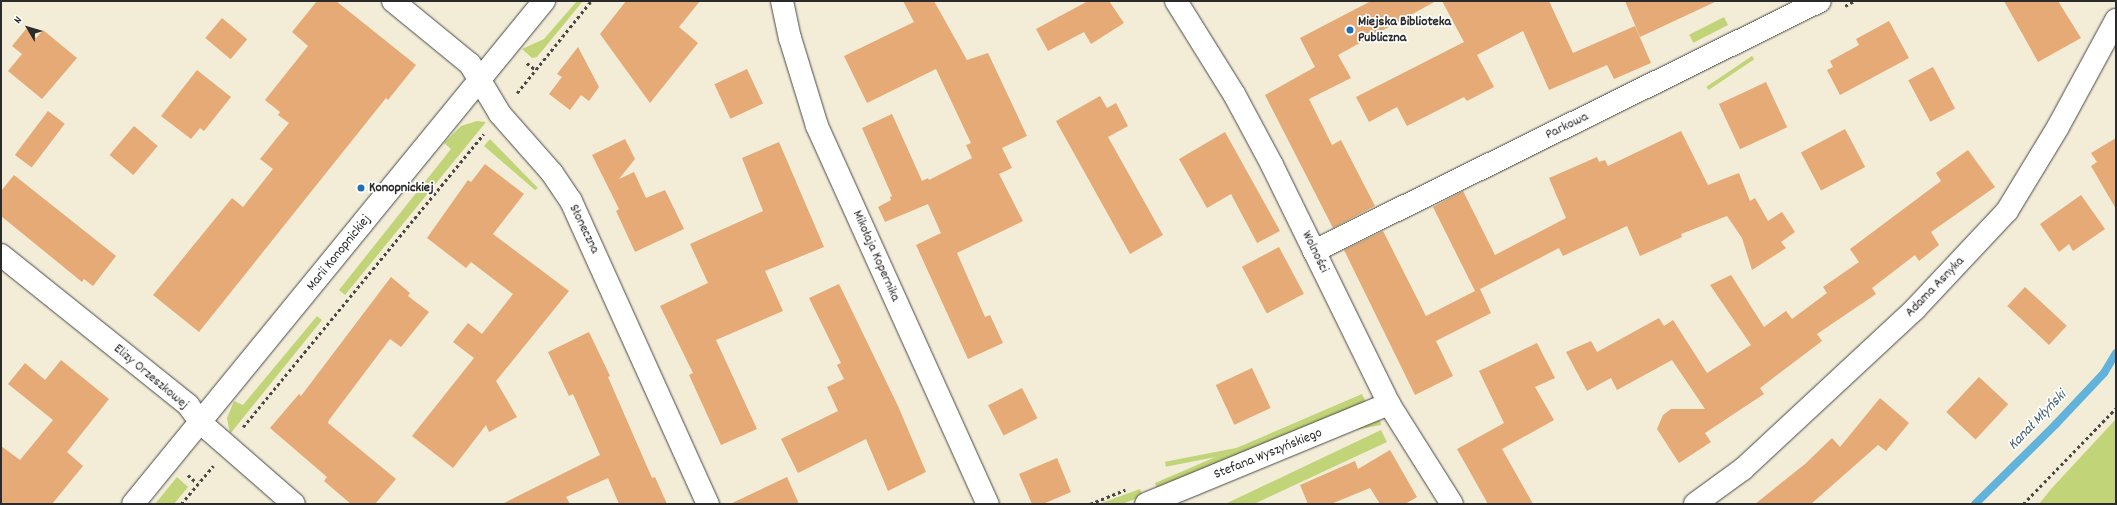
<!DOCTYPE html>
<html>
<head>
<meta charset="utf-8">
<style>
  body { margin:0 }
  #map { position:relative; width:2117px; height:505px; overflow:hidden; background:#f3edd8; font-family:Dekko,sans-serif }
  div>[style] { position:absolute }
  .green>* { inset:0; background:#c1d477; transform-origin:0 0 }
  .stream>* { height:8px; margin:-4px; padding:0 4px; transform-origin:4px; border-radius:4px; background:#61b3dc }
  .building>* { inset:0; background:#e5aa75; transform-origin:0 0 }
  .path>* { height:2.5px; margin-top:-1.25px; transform-origin:0; background:repeating-linear-gradient(90deg,#494845 0 3px,transparent 0 6px) }
  .roads { filter:drop-shadow(0 0 1px #494845) drop-shadow(0 0 1px #494845) }
  .minor>* { height:22px; margin:-11px; padding:0 11px; transform-origin:11px; border-radius:11px; background:#fff }
  .dots>* { width:11px; height:11px; translate:-50% -50%; box-sizing:border-box; border:2px solid #fff; border-radius:50% }
  span { translate:-50% -50%; white-space:nowrap; text-align:center; line-height:1.15; -webkit-text-stroke:3.5px #fff; paint-order:stroke }
  .poi-label { font-size:14px; color:#2b2b2b; font-weight:700 }
  .left { translate:0 -50%; text-align:left }
  .street-label { font-size:14px; color:#2b2b2b }
  .water-label { font-size:15px; color:#416172; font-style:italic }
  .frame { position:absolute; inset:0; border:2px solid #2b2b2b; pointer-events:none }
  .north { position:absolute; left:8px; top:8px; width:40px; height:40px; -webkit-text-stroke:3px #fff; paint-order:stroke; rotate:308deg; font-size:11px; font-weight:700; line-height:16px; text-align:center; color:#2b2b2b }
  .north::after { content:''; display:block; margin:auto; width:14px; height:18px; background:#2b2b2b; clip-path:polygon(50% 0,100% 100%,50% 72%,0 100%) }
</style>
</head>
<body>
<div id="map">
  <div class="green">
    <div style="clip-path:polygon(577px 1px,583px 1px,537px 57px,532px 58px,522px 49px,544px 39px)"></div>
    <div style="left:1724px;top:17px;width:9px;height:39px;rotate:63deg"></div>
    <div style="left:1752px;top:56px;width:4px;height:55px;rotate:56deg"></div>
    <div style="clip-path:polygon(477px 121px,486px 122px,345px 295px,339px 290px,451px 149px,444px 143px,461px 126px)"></div>
    <div style="clip-path:polygon(490px 139px,538px 188px,535px 190px,484px 146px)"></div>
    <div style="clip-path:polygon(317px 316px,322px 320px,230px 434px,227px 418px,234px 401px,243px 405px)"></div>
    <div style="clip-path:polygon(1362px 394px,1366px 402px,1157px 490px,1155px 483px)"></div>
    <div style="clip-path:polygon(2116px 419px,2116px 504px,2039px 504px,2051px 489px)"></div>
    <div style="left:1380px;top:420px;width:5px;height:219px;rotate:79deg"></div>
    <div style="clip-path:polygon(1381px 430px,1387px 442px,1254px 504px,1225px 504px)"></div>
    <div style="clip-path:polygon(177px 477px,188px 487px,174px 504px,155px 504px)"></div>
    <div style="clip-path:polygon(1140px 489px,1143px 496px,1122px 504px,1099px 504px)"></div>
  </div>
  <div class="stream">
    <div style="left:1975px;top:504px;width:114px;rotate:-44.6deg"></div>
    <div style="left:2056px;top:424px;width:70px;rotate:-46.7deg"></div>
    <div style="left:2104px;top:373px;width:23px;rotate:-59deg"></div>
  </div>
  <div class="building">
    <div style="clip-path:polygon(317px 1px,336px 1px,416px 65px,388px 100px,386px 98px,199px 332px,153px 295px,232px 198px,243px 207px,273px 169px,260px 159px,289px 123px,278px 115px,280px 112px,265px 100px,308px 46px,292px 32px)"></div>
    <div style="clip-path:polygon(626px 1px,700px 1px,679px 27px,698px 43px,650px 103px,600px 34px)"></div>
    <div style="clip-path:polygon(903px 1px,934px 1px,967px 60px,988px 53px,1027px 136px,1002px 148px,1012px 168px,999px 174px,1023px 221px,957px 253px,985px 317px,990px 315px,1003px 343px,968px 359px,916px 245px,941px 233px,928px 204px,885px 222px,878px 207px,891px 200px,890px 197px,892px 196px,862px 128px,892px 114px,922px 181px,928px 178px,929px 180px,972px 158px,966px 145px,971px 143px,936px 69px,867px 103px,844px 56px,914px 22px)"></div>
    <div style="clip-path:polygon(1088px 1px,1109px 1px,1124px 23px,1091px 44px,1084px 32px,1048px 51px,1036px 29px)"></div>
    <div style="clip-path:polygon(1371px 1px,1436px 1px,1338px 55px,1351px 78px,1309px 99px,1332px 145px,1341px 140px,1375px 206px,1333px 228px,1265px 95px,1315px 67px,1300px 38px)"></div>
    <div style="clip-path:polygon(1442px 1px,1549px 1px,1573px 53px,1635px 26px,1651px 63px,1614px 79px,1607px 65px,1549px 90px,1523px 31px,1477px 55px,1494px 87px,1467px 101px,1464px 97px,1407px 126px,1397px 107px,1369px 122px,1356px 97px,1464px 42px)"></div>
    <div style="clip-path:polygon(1625px 1px,1717px 1px,1640px 37px)"></div>
    <div style="clip-path:polygon(2004px 1px,2058px 1px,2081px 38px,2038px 62px)"></div>
    <div style="left:222px;top:18px;width:33px;height:26px;rotate:40deg"></div>
    <div style="clip-path:polygon(1889px 21px,1909px 58px,1840px 95px,1827px 70px,1833px 67px,1830px 61px,1859px 45px,1856px 39px)"></div>
    <div style="clip-path:polygon(26px 29px,36px 38px,43px 30px,77px 58px,42px 99px,8px 71px,22px 54px,12px 46px)"></div>
    <div style="clip-path:polygon(578px 47px,599px 87px,589px 101px,581px 95px,570px 110px,549px 94px,562px 77px,557px 74px)"></div>
    <div style="left:1933px;top:67px;width:47px;height:28px;rotate:62deg"></div>
    <div style="left:747px;top:69px;width:38px;height:36px;rotate:65deg"></div>
    <div style="clip-path:polygon(197px 70px,231px 97px,204px 131px,200px 128px,191px 139px,161px 116px)"></div>
    <div style="left:1766px;top:82px;width:50px;height:52px;rotate:65deg"></div>
    <div style="clip-path:polygon(1100px 96px,1107px 108px,1116px 103px,1128px 126px,1108px 137px,1163px 235px,1130px 254px,1056px 121px)"></div>
    <div style="left:48px;top:111px;width:21px;height:55px;rotate:37deg"></div>
    <div style="left:134px;top:126px;width:31px;height:38px;rotate:40deg"></div>
    <div style="left:1845px;top:129px;width:43px;height:50px;rotate:62deg"></div>
    <div style="clip-path:polygon(1681px 131px,1708px 185px,1739px 173px,1750px 201px,1755px 198px,1768px 221px,1782px 212px,1795px 232px,1781px 242px,1786px 248px,1752px 270px,1742px 238px,1727px 216px,1681px 234px,1682px 237px,1640px 256px,1627px 226px,1563px 256px,1559px 248px,1480px 289px,1491px 313px,1436px 341px,1453px 376px,1415px 395px,1344px 250px,1383px 231px,1426px 316px,1475px 291px,1433px 207px,1463px 191px,1495px 255px,1566px 218px,1549px 178px,1597px 157px,1599px 162px,1605px 160px,1608px 166px)"></div>
    <div style="clip-path:polygon(1225px 132px,1280px 231px,1257px 243px,1231px 194px,1207px 208px,1179px 159px)"></div>
    <div style="clip-path:polygon(2116px 138px,2116px 209px,2091px 166px,2097px 162px,2091px 153px)"></div>
    <div style="clip-path:polygon(625px 139px,635px 159px,619px 179px,634px 172px,646px 198px,665px 190px,684px 229px,635px 252px,616px 211px,619px 209px,592px 155px)"></div>
    <div style="clip-path:polygon(779px 142px,824px 247px,765px 271px,783px 311px,716px 340px,757px 429px,721px 445px,689px 375px,693px 373px,660px 306px,708px 283px,690px 244px,763px 211px,742px 158px)"></div>
    <div style="clip-path:polygon(1968px 150px,1995px 187px,1931px 232px,1939px 245px,1919px 261px,1915px 255px,1872px 288px,1876px 294px,1817px 334px,1822px 341px,1760px 388px,1764px 394px,1705px 433px,1711px 442px,1679px 463px,1657px 429px,1663px 415px,1671px 409px,1705px 409px,1672px 360px,1617px 390px,1611px 378px,1587px 391px,1566px 352px,1591px 341px,1597px 352px,1659px 318px,1664px 326px,1673px 320px,1707px 373px,1751px 345px,1710px 285px,1731px 275px,1764px 327px,1786px 311px,1792px 319px,1827px 293px,1823px 287px,1859px 262px,1850px 249px,1941px 181px,1936px 173px)"></div>
    <div style="clip-path:polygon(485px 164px,524px 194px,493px 234px,569px 291px,496px 381px,517px 417px,489px 432px,486px 425px,453px 468px,412px 436px,474px 358px,453px 342px,468px 323px,482px 334px,513px 294px,471px 262px,466px 268px,427px 238px,468px 180px,471px 182px)"></div>
    <div style="clip-path:polygon(14px 175px,116px 256px,93px 286px,84px 279px,82px 282px,1px 216px,1px 191px)"></div>
    <div style="clip-path:polygon(2081px 195px,2105px 229px,2073px 251px,2069px 244px,2059px 252px,2040px 224px)"></div>
    <div style="left:1279px;top:247px;width:53px;height:42px;rotate:62deg"></div>
    <div style="clip-path:polygon(391px 277px,410px 293px,408px 296px,429px 312px,401px 347px,390px 339px,329px 420px,328px 423px,396px 479px,375px 504px,351px 504px,324px 481px,327px 477px,270px 428px,299px 394px,301px 396px)"></div>
    <div style="clip-path:polygon(839px 284px,898px 406px,926px 472px,888px 491px,866px 439px,798px 473px,781px 439px,838px 411px,827px 387px,844px 379px,837px 365px,841px 363px,809px 298px)"></div>
    <div style="left:2025px;top:287px;width:57px;height:26px;rotate:43deg"></div>
    <div style="clip-path:polygon(589px 332px,610px 376px,608px 377px,652px 478px,655px 477px,667px 504px,619px 504px,608px 478px,566px 497px,570px 504px,502px 504px,600px 455px,573px 394px,569px 396px,548px 352px)"></div>
    <div style="clip-path:polygon(1537px 343px,1555px 378px,1535px 387px,1554px 420px,1502px 449px,1533px 504px,1488px 504px,1457px 449px,1504px 423px,1479px 371px)"></div>
    <div style="clip-path:polygon(61px 360px,109px 399px,67px 452px,83px 466px,52px 504px,1px 504px,1px 446px,20px 460px,53px 420px,8px 384px,25px 363px,45px 380px)"></div>
    <div style="left:1252px;top:368px;width:44px;height:40px;rotate:65deg"></div>
    <div style="left:1979px;top:377px;width:40px;height:48px;rotate:43deg"></div>
    <div style="left:1022px;top:388px;width:34px;height:38px;rotate:63deg"></div>
    <div style="clip-path:polygon(1880px 398px,1909px 423px,1886px 451px,1878px 445px,1811px 504px,1755px 504px,1805px 464px,1832px 438px,1840px 447px)"></div>
    <div style="clip-path:polygon(1390px 450px,1417px 497px,1405px 504px,1380px 504px,1370px 488px,1331px 504px,1308px 504px,1300px 485px,1355px 461px,1358px 469px)"></div>
    <div style="clip-path:polygon(1057px 458px,1071px 492px,1043px 504px,1032px 504px,1019px 474px)"></div>
    <div style="clip-path:polygon(787px 477px,799px 504px,730px 504px)"></div>
  </div>
  <div class="path">
    <div style="left:1845px;top:6px;width:10px;rotate:-29deg"></div>
    <div style="left:527px;top:63px;width:11px;rotate:38deg"></div>
    <div style="left:517px;top:93px;width:118px;rotate:-51.2deg"></div>
    <div style="left:243px;top:427px;width:379px;rotate:-50.6deg"></div>
    <div style="left:188px;top:475px;width:13px;rotate:42deg"></div>
    <div style="left:181px;top:504px;width:50px;rotate:-49.9deg"></div>
    <div style="left:1090px;top:504px;width:38px;rotate:-22deg"></div>
    <div style="left:2023px;top:504px;width:134px;rotate:-45.9deg"></div>
  </div>
  <div class="roads">
    <div class="minor">
      <div style="left:393px;top:1px;width:99px;rotate:39.3deg"></div>
      <div style="left:470px;top:64px;width:58px;rotate:59deg"></div>
      <div style="left:500px;top:114px;width:79px;rotate:48.6deg"></div>
      <div style="left:552px;top:173px;width:34px;rotate:56deg"></div>
      <div style="left:571px;top:201px;width:333px;rotate:65.7deg"></div>
      <div style="left:782px;top:1px;width:38px;rotate:78deg"></div>
      <div style="left:790px;top:38px;width:92px;rotate:72.9deg"></div>
      <div style="left:817px;top:126px;width:415px;rotate:65.7deg"></div>
      <div style="left:1176px;top:1px;width:110px;rotate:58.1deg"></div>
      <div style="left:1234px;top:94px;width:81px;rotate:61.8deg"></div>
      <div style="left:1272px;top:165px;width:266px;rotate:63.9deg"></div>
      <div style="left:1389px;top:404px;width:118px;rotate:57.8deg"></div>
      <div style="left:1314px;top:251px;width:564px;rotate:-26.29deg"></div>
      <div style="left:1px;top:255px;width:240px;rotate:38.7deg"></div>
      <div style="left:188px;top:405px;width:22px;rotate:54deg"></div>
      <div style="left:201px;top:423px;width:123px;rotate:41.1deg"></div>
      <div style="left:133px;top:504px;width:650px;rotate:-50.75deg"></div>
      <div style="left:1146px;top:504px;width:263px;rotate:-22.4deg"></div>
      <div style="left:1695px;top:504px;width:59px;rotate:-36.1deg"></div>
      <div style="left:1743px;top:469px;width:235px;rotate:-42.9deg"></div>
      <div style="left:1915px;top:309px;width:134px;rotate:-46.8deg"></div>
      <div style="left:2007px;top:211px;width:98px;rotate:-58.7deg"></div>
      <div style="left:2058px;top:127px;width:122px;rotate:-61.5deg"></div>
    </div>
  </div>
  <div class="dots">
    <div style="left:1350px;top:30px;background:#1f6fb2"></div>
    <div style="left:361px;top:188px;background:#1f6fb2"></div>
  </div>
  <div class="poi-label">
    <span class="left" style="left:1358px;top:30px">Miejska Biblioteka<br>Publiczna</span>
    <span class="left" style="left:369px;top:188px">Konopnickiej</span>
  </div>
  <div class="street-label">
    <span style="left:1567px;top:126px;rotate:-26deg">Parkowa</span>
    <span style="left:584px;top:229px;rotate:64deg">Słoneczna</span>
    <span style="left:1315px;top:252px;rotate:64deg">Wolności</span>
    <span style="left:339px;top:253px;rotate:-51deg">Marii Konopnickiej</span>
    <span style="left:876px;top:256px;rotate:66deg">Mikołaja Kopernika</span>
    <span style="left:1935px;top:287px;rotate:-46deg">Adama Asnyka</span>
    <span style="left:151px;top:377px;rotate:40deg">Elizy Orzeszkowej</span>
    <span style="left:1268px;top:454px;rotate:-22deg">Stefana Wyszyńskiego</span>
  </div>
  <div class="water-label">
    <span style="left:2038px;top:421px;rotate:-46deg">Kanał Młyński</span>
  </div>
  <div class="frame"></div>
  <div class="north">N</div>
</div>
</body>
</html>
